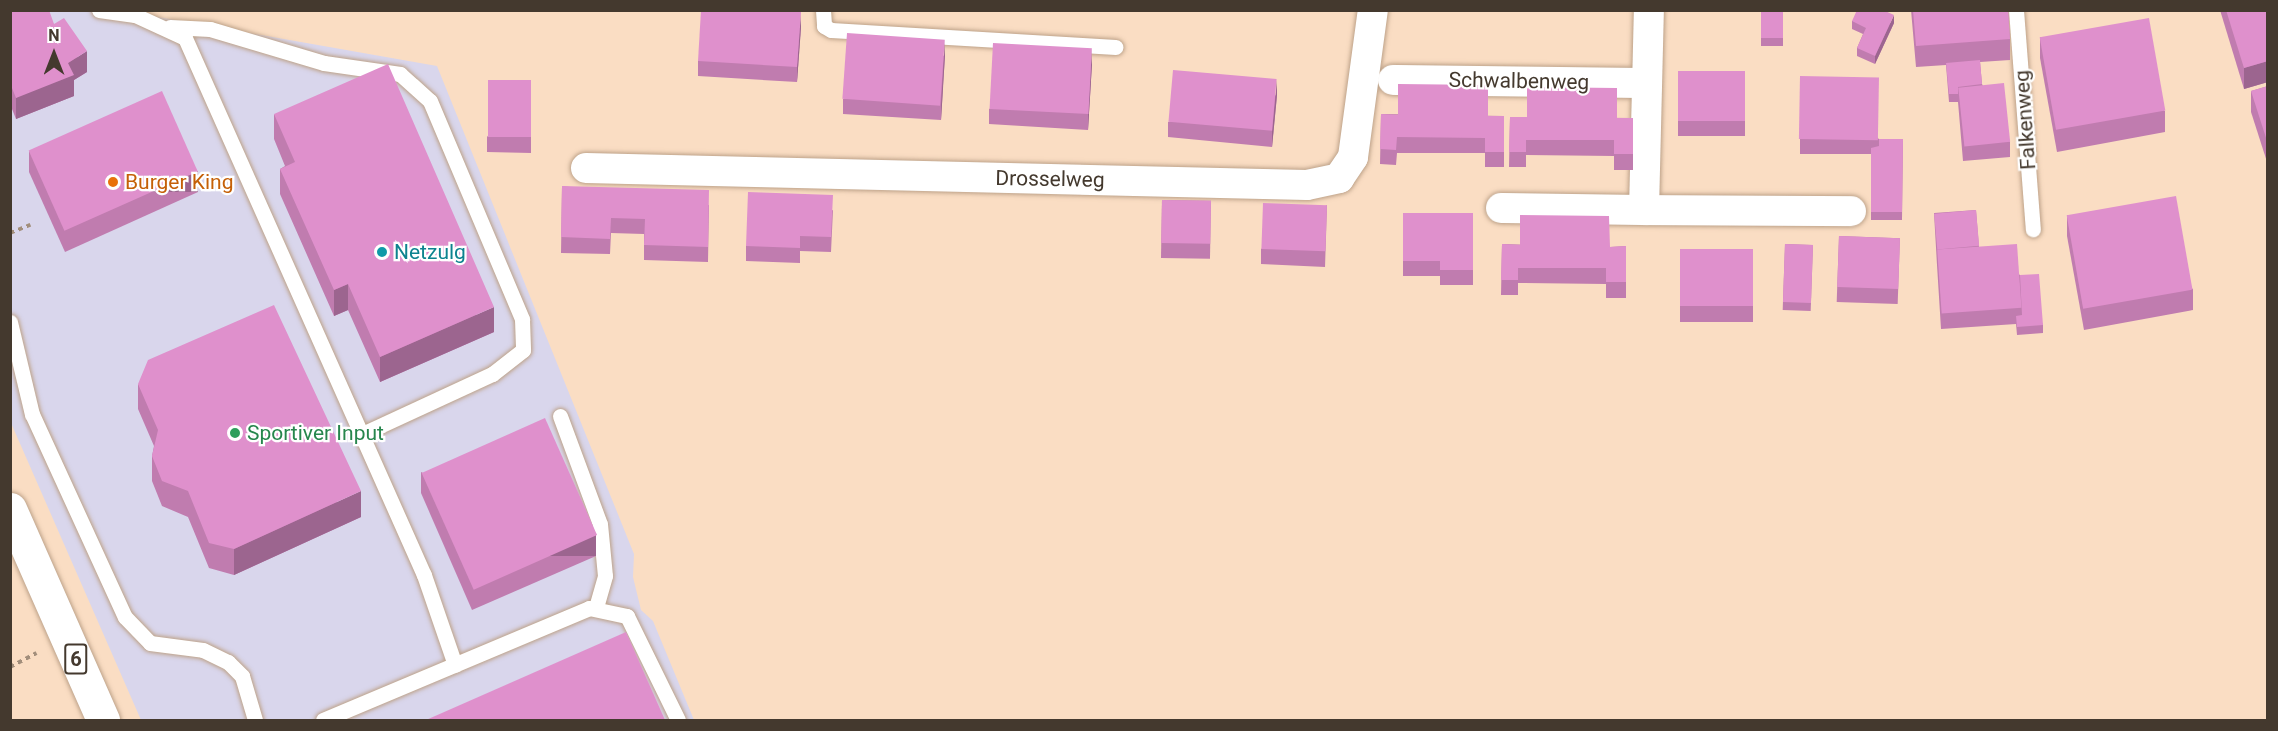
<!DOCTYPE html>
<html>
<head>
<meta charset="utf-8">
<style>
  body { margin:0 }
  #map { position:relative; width:2278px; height:731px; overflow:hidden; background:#faddc3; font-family:Roboto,sans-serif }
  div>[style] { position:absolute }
  .industrial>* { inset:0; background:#d9d6ec }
  .path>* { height:4px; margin-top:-2px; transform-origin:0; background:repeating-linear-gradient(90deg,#a28e7b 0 4.5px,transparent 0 9px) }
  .roads { filter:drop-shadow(0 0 2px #bda289) drop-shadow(0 0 2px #bda289) }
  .service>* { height:15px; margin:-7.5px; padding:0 7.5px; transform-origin:7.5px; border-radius:7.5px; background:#fff }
  .minor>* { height:30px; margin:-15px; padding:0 15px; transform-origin:15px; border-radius:15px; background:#fff }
  .primary>* { height:33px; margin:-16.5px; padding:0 16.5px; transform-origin:16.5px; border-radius:16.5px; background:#fff }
  .wall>* { inset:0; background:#c07caf; transform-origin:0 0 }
  .shaded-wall>* { inset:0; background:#9c658f; transform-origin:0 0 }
  .building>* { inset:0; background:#df90cc; transform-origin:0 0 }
  .dots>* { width:16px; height:16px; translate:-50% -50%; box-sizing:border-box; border:3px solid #fff; border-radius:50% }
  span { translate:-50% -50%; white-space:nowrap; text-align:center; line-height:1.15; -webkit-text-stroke:4.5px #fff; paint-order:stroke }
  .shield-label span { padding:2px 4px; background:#fff; border:2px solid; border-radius:4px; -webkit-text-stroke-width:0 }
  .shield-label { font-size:20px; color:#44392e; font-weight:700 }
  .street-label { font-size:21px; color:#44392e }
  .food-label { font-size:21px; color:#c56008 }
  .left { translate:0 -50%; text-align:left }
  .culture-label { font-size:21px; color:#0d838f }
  .leisure-label { font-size:21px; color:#27864d }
  .frame { position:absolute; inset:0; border:12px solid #44392e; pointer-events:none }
  .north { position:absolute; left:24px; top:24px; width:60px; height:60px; -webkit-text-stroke:4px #fff; paint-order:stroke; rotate:0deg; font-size:16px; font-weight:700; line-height:24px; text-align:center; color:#44392e }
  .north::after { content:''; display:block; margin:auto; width:21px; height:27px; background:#44392e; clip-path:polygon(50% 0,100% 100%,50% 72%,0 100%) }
</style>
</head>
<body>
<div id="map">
  <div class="industrial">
    <div style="clip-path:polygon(10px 11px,124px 11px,437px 66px,634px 554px,633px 577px,641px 610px,653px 621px,694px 720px,141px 720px,11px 423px)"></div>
  </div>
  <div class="path">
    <div style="left:10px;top:233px;width:22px;rotate:-22deg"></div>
    <div style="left:10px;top:667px;width:30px;rotate:-28deg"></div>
  </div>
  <div class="roads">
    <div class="service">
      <div style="left:99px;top:10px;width:36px;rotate:8deg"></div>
      <div style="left:135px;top:15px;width:55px;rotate:24.7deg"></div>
      <div style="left:185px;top:38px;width:588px;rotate:66.01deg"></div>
      <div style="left:424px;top:575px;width:95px;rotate:71deg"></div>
      <div style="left:823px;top:10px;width:16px;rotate:86deg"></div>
      <div style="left:824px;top:26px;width:8px;rotate:30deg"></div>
      <div style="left:831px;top:30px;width:285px;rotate:3.4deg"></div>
      <div style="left:2016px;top:10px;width:220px;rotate:85.6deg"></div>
      <div style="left:170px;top:27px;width:40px;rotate:2.9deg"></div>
      <div style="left:210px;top:29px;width:119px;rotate:16.6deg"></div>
      <div style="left:324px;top:63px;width:77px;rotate:8.2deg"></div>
      <div style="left:400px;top:74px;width:40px;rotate:42deg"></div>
      <div style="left:430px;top:101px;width:237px;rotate:67.1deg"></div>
      <div style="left:522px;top:319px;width:31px;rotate:88deg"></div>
      <div style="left:523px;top:350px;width:39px;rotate:142deg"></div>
      <div style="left:492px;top:374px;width:145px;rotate:155.2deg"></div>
      <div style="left:10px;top:322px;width:95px;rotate:76.6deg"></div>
      <div style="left:32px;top:414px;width:223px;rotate:65.4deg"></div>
      <div style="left:125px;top:617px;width:36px;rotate:46deg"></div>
      <div style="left:150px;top:643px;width:53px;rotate:7.5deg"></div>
      <div style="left:203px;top:650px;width:28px;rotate:26deg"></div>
      <div style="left:228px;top:662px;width:20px;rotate:45deg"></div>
      <div style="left:242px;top:676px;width:46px;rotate:73.5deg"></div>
      <div style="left:560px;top:416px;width:115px;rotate:69.7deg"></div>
      <div style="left:600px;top:524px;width:52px;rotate:84.5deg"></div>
      <div style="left:605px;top:576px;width:33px;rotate:106deg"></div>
      <div style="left:323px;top:720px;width:289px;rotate:-22.8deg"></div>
      <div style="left:589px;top:608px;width:39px;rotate:12deg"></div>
      <div style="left:627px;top:616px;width:116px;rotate:63.9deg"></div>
    </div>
    <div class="minor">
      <div style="left:1393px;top:80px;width:253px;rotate:0.7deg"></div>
      <div style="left:586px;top:168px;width:721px;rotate:1.35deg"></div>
      <div style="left:1307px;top:185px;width:33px;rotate:-12deg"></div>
      <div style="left:1339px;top:178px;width:25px;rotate:-56deg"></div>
      <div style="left:1353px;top:157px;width:148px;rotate:-82.3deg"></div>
      <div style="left:1501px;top:208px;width:143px;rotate:0.8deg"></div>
      <div style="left:1644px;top:210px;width:200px;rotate:-88.6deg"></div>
      <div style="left:1644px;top:210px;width:207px;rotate:0.3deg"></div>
    </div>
    <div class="primary">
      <div style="left:10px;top:509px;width:231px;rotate:66.2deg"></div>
    </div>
  </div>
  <div class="wall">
    <div style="left:1761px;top:10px;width:22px;height:36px"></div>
    <div style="clip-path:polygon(1911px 10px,2008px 10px,2010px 39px,2010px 60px,1980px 62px,1982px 84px,2010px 142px,2010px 157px,1963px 161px,1958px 102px,1949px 102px,1946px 65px,1916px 67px)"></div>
    <div style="clip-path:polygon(2220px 10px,2268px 10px,2268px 82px,2244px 89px)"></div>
    <div style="clip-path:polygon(10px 11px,54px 24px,87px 72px,74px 80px,74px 96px,16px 119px,10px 104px)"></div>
    <div style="clip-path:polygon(1852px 21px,1894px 23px,1875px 64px,1857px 56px,1857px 48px,1863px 34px,1852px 29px)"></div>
    <div style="clip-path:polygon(801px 27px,797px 82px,698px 76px,698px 61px)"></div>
    <div style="clip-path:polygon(2040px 37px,2165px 111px,2165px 132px,2057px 152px,2040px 58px)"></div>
    <div style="clip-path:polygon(945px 55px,941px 120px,843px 114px,843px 99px)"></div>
    <div style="clip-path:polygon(1092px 64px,1088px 130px,989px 124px,989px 109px)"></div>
    <div style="left:1678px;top:71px;width:67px;height:65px"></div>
    <div style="clip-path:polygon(1800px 76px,1879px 139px,1903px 139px,1902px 220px,1871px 220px,1871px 154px,1800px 154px)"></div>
    <div style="clip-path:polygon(531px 80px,531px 153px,487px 152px,487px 137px)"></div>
    <div style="clip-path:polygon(2268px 86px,2268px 165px,2251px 112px,2251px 91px)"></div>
    <div style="clip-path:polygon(1277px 95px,1272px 147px,1168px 137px,1168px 122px)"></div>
    <div style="clip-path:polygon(274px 114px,494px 332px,380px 382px,348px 310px,334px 316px,280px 194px,280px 169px,285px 166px,274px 139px)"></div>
    <div style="clip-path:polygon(1381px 114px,1504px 116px,1504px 167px,1485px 167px,1485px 153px,1397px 153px,1396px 165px,1380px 164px)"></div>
    <div style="clip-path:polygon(1510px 117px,1633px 118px,1633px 170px,1614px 170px,1614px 156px,1526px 155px,1526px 167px,1509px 167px)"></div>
    <div style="clip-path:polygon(29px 151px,198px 192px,65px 252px,29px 172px)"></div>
    <div style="clip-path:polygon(562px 186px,709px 205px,708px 262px,644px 260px,644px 234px,611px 233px,610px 254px,561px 253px)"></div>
    <div style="left:1162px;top:200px;width:49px;height:58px;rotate:1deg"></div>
    <div style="clip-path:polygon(1327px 205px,1325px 267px,1261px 264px,1261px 249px)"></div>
    <div style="clip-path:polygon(833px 210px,831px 252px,800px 251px,800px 263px,746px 261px,746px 246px)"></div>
    <div style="clip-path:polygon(1976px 210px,1979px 247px,2020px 275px,2043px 325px,2043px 333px,2017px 335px,2016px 324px,1941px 329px,1937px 265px,1934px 213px)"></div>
    <div style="clip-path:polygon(1403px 213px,1473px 213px,1473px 285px,1440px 285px,1440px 276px,1403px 276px)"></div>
    <div style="clip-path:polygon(2067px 215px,2193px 289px,2193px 310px,2084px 330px,2067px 236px)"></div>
    <div style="left:1839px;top:236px;width:61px;height:66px;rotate:2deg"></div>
    <div style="clip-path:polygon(1502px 244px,1610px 247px,1626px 246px,1626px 298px,1606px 298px,1606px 284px,1518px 283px,1518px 295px,1501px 295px)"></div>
    <div style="left:1785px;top:244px;width:28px;height:66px;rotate:2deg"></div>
    <div style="left:1680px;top:249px;width:73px;height:73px"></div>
    <div style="clip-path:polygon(138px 384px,361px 517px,234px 575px,209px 568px,188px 517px,162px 506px,152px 481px,152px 456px,154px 446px,138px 409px)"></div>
    <div style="clip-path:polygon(421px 472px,596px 556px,472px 610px,421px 493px)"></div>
  </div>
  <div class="shaded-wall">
    <div style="clip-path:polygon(801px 12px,801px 27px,797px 82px,797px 67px)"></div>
    <div style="clip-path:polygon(1894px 15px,1894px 23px,1875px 64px,1875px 56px)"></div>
    <div style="clip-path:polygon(945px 40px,945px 55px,941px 120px,941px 105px)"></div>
    <div style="clip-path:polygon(1092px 49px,1092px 64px,1088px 130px,1088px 115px)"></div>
    <div style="clip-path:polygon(87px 51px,87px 72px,74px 80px,74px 96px,16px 119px,16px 98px,68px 63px)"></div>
    <div style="clip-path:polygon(2268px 61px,2268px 82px,2244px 89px,2244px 68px)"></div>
    <div style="clip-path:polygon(1277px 80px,1277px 95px,1272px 147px,1272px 132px)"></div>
    <div style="left:198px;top:171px;width:21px;height:146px;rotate:90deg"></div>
    <div style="clip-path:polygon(348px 284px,348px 310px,334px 316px,334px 290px)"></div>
    <div style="clip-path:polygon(494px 307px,494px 332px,380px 382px,380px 357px)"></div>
    <div style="clip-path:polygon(361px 491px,361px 517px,234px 575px,234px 549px)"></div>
    <div style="left:596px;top:535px;width:21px;height:135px;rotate:90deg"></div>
  </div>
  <div class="building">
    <div style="clip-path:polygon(12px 10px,49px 10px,54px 24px,64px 18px,87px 51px,68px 63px,74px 75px,16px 98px,10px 83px,10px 11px)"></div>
    <div style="clip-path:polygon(701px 10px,782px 10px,801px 12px,797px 67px,698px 61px)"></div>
    <div style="left:1761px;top:10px;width:22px;height:28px"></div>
    <div style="clip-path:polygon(1857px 10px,1883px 10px,1894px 15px,1875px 56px,1857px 48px,1866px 28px,1852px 21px)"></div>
    <div style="clip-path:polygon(1913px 10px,2008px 10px,2010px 39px,1916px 46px)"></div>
    <div style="clip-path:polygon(2226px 10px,2268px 10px,2268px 61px,2244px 68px)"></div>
    <div style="left:2149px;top:18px;width:94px;height:111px;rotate:80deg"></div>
    <div style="left:847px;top:33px;width:98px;height:66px;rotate:4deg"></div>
    <div style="left:993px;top:43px;width:99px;height:66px;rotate:3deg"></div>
    <div style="clip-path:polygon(1980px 60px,1982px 84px,1958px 87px,1958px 94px,1949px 94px,1946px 63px)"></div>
    <div style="clip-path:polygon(388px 64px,494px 307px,380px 357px,348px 284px,334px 290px,280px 169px,295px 162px,274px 114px)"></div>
    <div style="left:1173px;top:70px;width:104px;height:52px;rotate:5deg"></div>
    <div style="left:1678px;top:71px;width:67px;height:50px"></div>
    <div style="left:1800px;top:76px;width:79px;height:63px;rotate:1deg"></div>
    <div style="left:488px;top:80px;width:43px;height:57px"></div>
    <div style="left:2004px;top:83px;width:59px;height:46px;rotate:84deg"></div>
    <div style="clip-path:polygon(1398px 84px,1488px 85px,1488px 116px,1504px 116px,1504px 152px,1485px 152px,1485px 138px,1397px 137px,1396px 150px,1380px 149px,1381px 114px,1398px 115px)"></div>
    <div style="clip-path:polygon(2268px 86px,2268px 144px,2251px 91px)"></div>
    <div style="clip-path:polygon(1527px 87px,1617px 88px,1617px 118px,1633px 118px,1633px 154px,1614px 154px,1614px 140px,1526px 140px,1526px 152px,1509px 152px,1510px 117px,1527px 117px)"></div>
    <div style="left:162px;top:91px;width:88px;height:146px;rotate:66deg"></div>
    <div style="clip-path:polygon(1879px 139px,1903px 139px,1902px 212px,1871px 212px,1871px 148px,1879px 146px)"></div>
    <div style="clip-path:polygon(562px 186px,709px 190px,708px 247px,644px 245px,645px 219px,611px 218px,610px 239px,561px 237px)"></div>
    <div style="clip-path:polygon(748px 192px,833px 195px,831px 237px,800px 236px,800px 248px,746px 246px)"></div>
    <div style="left:2176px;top:196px;width:95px;height:111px;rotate:80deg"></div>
    <div style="left:1162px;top:200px;width:49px;height:43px;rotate:1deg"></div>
    <div style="left:1263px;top:203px;width:64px;height:46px;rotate:2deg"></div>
    <div style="left:1976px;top:210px;width:36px;height:42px;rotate:85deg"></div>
    <div style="clip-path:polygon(1403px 213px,1473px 213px,1473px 270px,1440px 270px,1440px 261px,1403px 261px)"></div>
    <div style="clip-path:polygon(1520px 215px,1609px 216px,1610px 247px,1626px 246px,1626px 282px,1606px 282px,1606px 268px,1518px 268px,1518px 280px,1501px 280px,1502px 244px,1520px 245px)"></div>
    <div style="left:1839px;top:236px;width:61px;height:51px;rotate:2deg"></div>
    <div style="left:1785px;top:244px;width:28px;height:58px;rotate:2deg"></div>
    <div style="left:2017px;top:244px;width:64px;height:80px;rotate:86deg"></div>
    <div style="left:1680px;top:249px;width:73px;height:57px"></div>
    <div style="clip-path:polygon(2039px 274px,2043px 325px,2017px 327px,2016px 316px,2022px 315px,2020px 275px)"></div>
    <div style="clip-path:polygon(274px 305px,361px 491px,234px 549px,209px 543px,188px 491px,162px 481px,152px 456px,158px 430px,138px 384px,148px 360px)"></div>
    <div style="left:545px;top:418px;width:128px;height:135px;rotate:66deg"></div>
    <div style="clip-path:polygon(626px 632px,665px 720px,426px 720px)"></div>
  </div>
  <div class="dots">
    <div style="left:113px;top:182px;background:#e8710a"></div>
    <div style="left:382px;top:252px;background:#0f9aa8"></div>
    <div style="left:235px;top:433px;background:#2e9e5b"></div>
  </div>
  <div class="shield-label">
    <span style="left:76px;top:659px">6</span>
  </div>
  <div class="street-label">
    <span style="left:1519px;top:81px;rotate:1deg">Schwalbenweg</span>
    <span style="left:2025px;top:120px;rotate:-94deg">Falkenweg</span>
    <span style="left:1050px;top:179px;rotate:1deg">Drosselweg</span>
  </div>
  <div class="food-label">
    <span class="left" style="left:125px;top:182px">Burger King</span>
  </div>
  <div class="culture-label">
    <span class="left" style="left:394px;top:252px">Netzulg</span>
  </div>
  <div class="leisure-label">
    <span class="left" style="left:247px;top:433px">Sportiver Input</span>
  </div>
  <div class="frame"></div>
  <div class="north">N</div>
</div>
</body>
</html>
